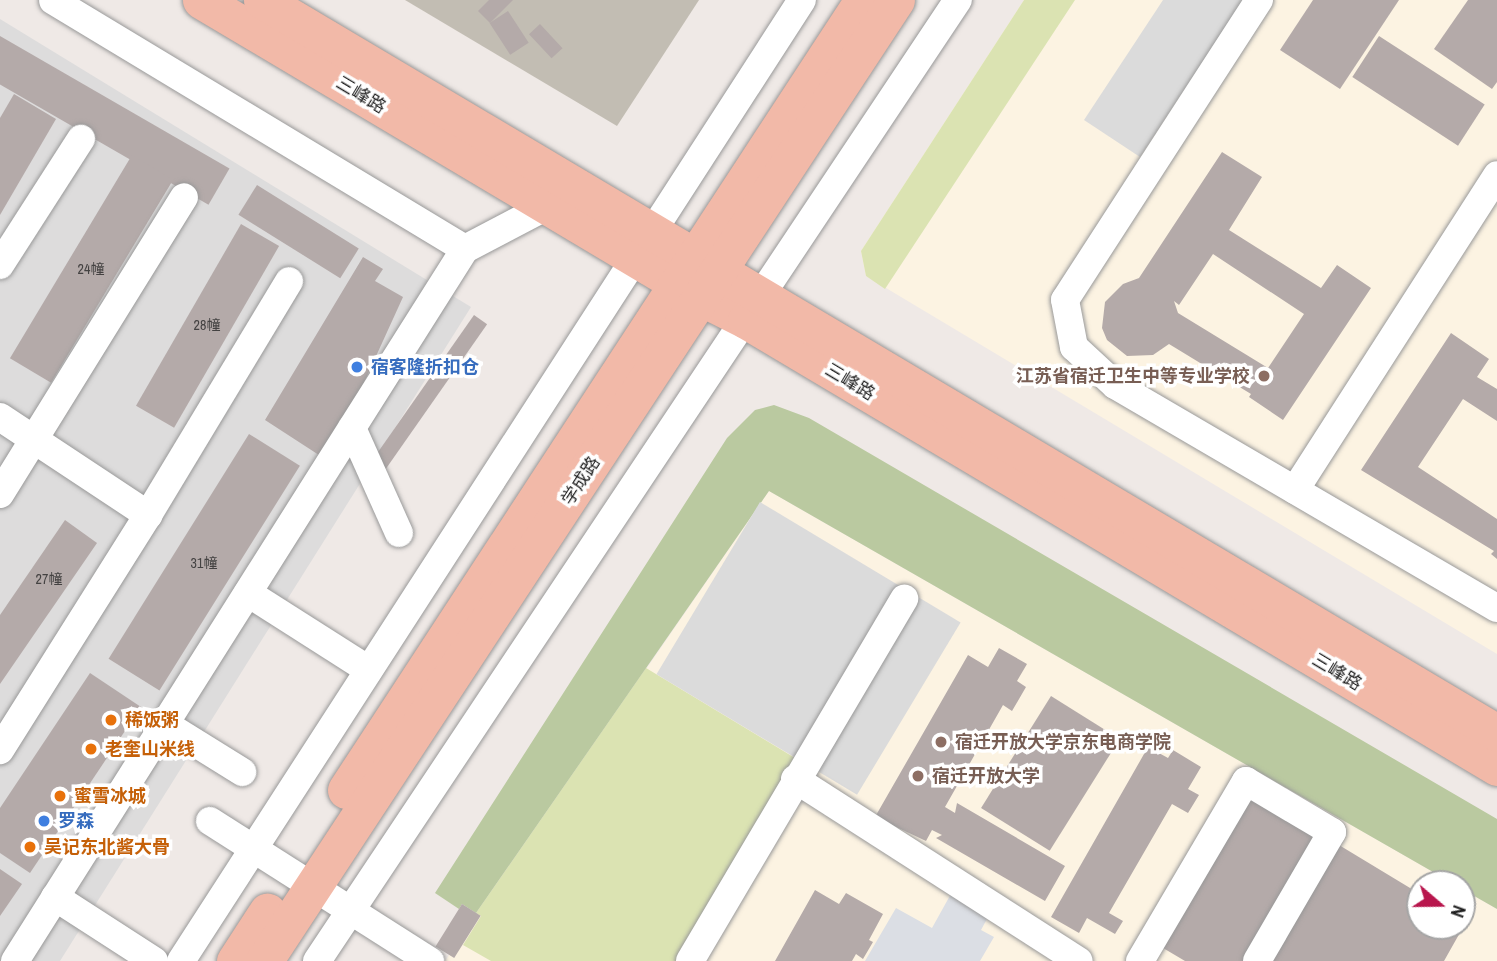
<!DOCTYPE html>
<html>
<head>
<meta charset="utf-8">
<style>
  body { margin:0 }
  #map { position:relative; width:1497px; height:961px; overflow:hidden; background:#efe9e6; font-family:"Archivo Narrow","Noto Sans SC",sans-serif }
  div>[style] { position:absolute }
  .residential>* { inset:0; background:#dddcdc }
  .education>* { inset:0; background:#fcf3e2 }
  .construction>* { inset:0; background:#c2bdb3 }
  .grass>* { inset:0; background:#dbe3b2 }
  .forest>* { inset:0; background:#bac9a0 }
  .parking>* { inset:0; background:#dbdbdb; transform-origin:0 0 }
  .plaza>* { inset:0; background:#dbdee4 }
  .building>* { inset:0; background:#b4aaa9; transform-origin:0 0 }
  .roads { filter:drop-shadow(0 0 2px #999) drop-shadow(0 0 2px #999) }
  .minor>* { height:28px; margin:-14px; padding:0 14px; transform-origin:14px; border-radius:14px; background:#fff }
  .major>* { height:37px; margin:-18.5px; padding:0 18.5px; transform-origin:18.5px; border-radius:18.5px; background:#f2b9a8 }
  .dots>* { width:19px; height:19px; translate:-50% -50%; box-sizing:border-box; border:4px solid #fff; border-radius:50% }
  span { translate:-50% -50%; white-space:nowrap; text-align:center; line-height:1.15; -webkit-text-stroke:7px #fff; paint-order:stroke }
  .number-label { font-size:14px; color:#444242 }
  .number-label span { -webkit-text-stroke-width:0 }
  .street-label { font-size:18px; color:#1f1f1f }
  .shop-label { font-size:18px; color:#366cbe; font-weight:700 }
  .left { translate:0 -50%; text-align:left }
  .education-label { font-size:18px; color:#785e54; font-weight:700 }
  .right { translate:-100% -50%; text-align:right }
  .food-label { font-size:18px; color:#c56008; font-weight:700 }
  .north { position:absolute; left:1406px; top:870px; width:70px; height:70px; box-sizing:border-box; background:#fff; border:2px solid #a5a5a5; border-radius:50%; rotate:110deg; font-size:19px; font-weight:700; line-height:28px; text-align:center; color:#1f1f1f }
  .north::after { content:''; display:block; margin:auto; width:24px; height:32px; background:#b8164d; clip-path:polygon(50% 0,100% 100%,50% 72%,0 100%) }
</style>
</head>
<body>
<div id="map">
  <div class="residential">
    <div style="clip-path:polygon(0 19px,471px 307px,60px 961px,0 961px)"></div>
  </div>
  <div class="education">
    <div style="clip-path:polygon(1024px 0,1497px 0,1497px 654px,866px 276px,861px 251px)"></div>
    <div style="clip-path:polygon(769px 491px,1454px 884px,1420px 884px,1420px 926px,1462px 926px,1462px 889px,1497px 909px,1497px 961px,445px 961px)"></div>
  </div>
  <div class="construction">
    <div style="clip-path:polygon(405px 0,699px 0,617px 126px)"></div>
  </div>
  <div class="grass">
    <div style="clip-path:polygon(1024px 0,1075px 0,885px 289px,866px 276px,861px 251px)"></div>
    <div style="clip-path:polygon(646px 668px,800px 761px,684px 961px,491px 961px,463px 945px,481px 916px,476px 913px)"></div>
  </div>
  <div class="forest">
    <div style="clip-path:polygon(774px 405px,809px 418px,1497px 819px,1497px 909px,1462px 889px,1462px 884px,1454px 884px,769px 491px,476px 913px,462px 904px,459px 909px,435px 893px,727px 438px,755px 410px)"></div>
  </div>
  <div class="parking">
    <div style="clip-path:polygon(1163px 0,1243px 0,1140px 157px,1084px 120px)"></div>
    <div style="left:760px;top:502px;width:234px;height:201px;rotate:31deg"></div>
  </div>
  <div class="plaza">
    <div style="clip-path:polygon(957px 883px,994px 906px,981px 930px,994px 937px,980px 961px,865px 961px,896px 908px,932px 928px)"></div>
  </div>
  <div class="building">
    <div style="clip-path:polygon(489px 0,513px 0,490px 23px,478px 11px)"></div>
    <div style="clip-path:polygon(1313px 0,1399px 0,1340px 89px,1280px 50px)"></div>
    <div style="clip-path:polygon(1468px 0,1497px 0,1497px 82px,1492px 89px,1434px 49px)"></div>
    <div style="left:508px;top:11px;width:38px;height:22px;rotate:57deg"></div>
    <div style="left:540px;top:24px;width:33px;height:15px;rotate:47deg"></div>
    <div style="left:0;top:36px;width:265px;height:42px;rotate:30deg"></div>
    <div style="left:1379px;top:36px;width:126px;height:49px;rotate:33deg"></div>
    <div style="clip-path:polygon(14px 94px,56px 119px,0 215px,0 118px)"></div>
    <div style="clip-path:polygon(evenodd,1222px 152px,1262px 177px,1229px 230px,1321px 288px,1337px 265px,1371px 288px,1283px 420px,1249px 397px,1251px 394px,1169px 344px,1153px 355px,1127px 356px,1107px 340px,1102px 328px,1105px 302px,1123px 284px,1139px 278px,1222px 152px,1213px 254px,1304px 314px,1268px 368px,1178px 313px,1174px 301px,1179px 305px,1213px 254px)"></div>
    <div style="left:132px;top:155px;width:48px;height:237px;rotate:31deg"></div>
    <div style="left:257px;top:185px;width:120px;height:35px;rotate:32deg"></div>
    <div style="left:241px;top:224px;width:44px;height:210px;rotate:30deg"></div>
    <div style="clip-path:polygon(363px 257px,383px 269px,375px 281px,403px 297px,357px 398px,322px 457px,265px 420px)"></div>
    <div style="left:474px;top:315px;width:16px;height:181px;rotate:35deg"></div>
    <div style="clip-path:polygon(1451px 333px,1489px 359px,1477px 377px,1497px 389px,1497px 421px,1463px 399px,1418px 467px,1497px 519px,1497px 559px,1491px 554px,1494px 551px,1361px 470px)"></div>
    <div style="left:249px;top:434px;width:60px;height:265px;rotate:32deg"></div>
    <div style="clip-path:polygon(65px 520px,97px 543px,0 684px,0 615px)"></div>
    <div style="clip-path:polygon(999px 648px,1027px 664px,1017px 681px,1026px 687px,1012px 711px,1003px 705px,945px 807px,955px 813px,957px 803px,1065px 866px,1045px 901px,936px 838px,942px 835px,932px 830px,926px 841px,875px 817px,968px 655px,988px 667px)"></div>
    <div style="clip-path:polygon(90px 673px,141px 707px,30px 873px,0 853px,0 808px)"></div>
    <div style="left:1051px;top:696px;width:81px;height:132px;rotate:32deg"></div>
    <div style="clip-path:polygon(1148px 747px,1168px 758px,1173px 750px,1201px 767px,1188px 789px,1199px 795px,1188px 813px,1172px 804px,1109px 913px,1123px 921px,1115px 934px,1087px 918px,1079px 933px,1051px 917px)"></div>
    <div style="clip-path:polygon(1248px 794px,1318px 837px,1244px 961px,1185px 961px,1158px 945px)"></div>
    <div style="clip-path:polygon(1334px 842px,1420px 894px,1420px 926px,1462px 926px,1462px 920px,1466px 922px,1444px 961px,1267px 961px)"></div>
    <div style="clip-path:polygon(0 869px,22px 884px,0 916px)"></div>
    <div style="clip-path:polygon(815px 890px,839px 904px,846px 893px,883px 914px,869px 940px,873px 942px,863px 959px,856px 954px,852px 961px,775px 961px)"></div>
    <div style="left:462px;top:904px;width:22px;height:50px;rotate:32deg"></div>
  </div>
  <div class="roads">
    <div class="minor">
      <div style="left:1259px;top:0;width:357px;rotate:122.9deg"></div>
      <div style="left:1065px;top:300px;width:48px;rotate:79.2deg"></div>
      <div style="left:1074px;top:347px;width:56px;rotate:42.8deg"></div>
      <div style="left:1115px;top:385px;width:442px;rotate:30.3deg"></div>
      <div style="left:465px;top:249px;width:93px;rotate:-27.7deg"></div>
      <div style="left:0;top:265px;width:150px;rotate:-57.3deg"></div>
      <div style="left:0;top:417px;width:178px;rotate:33.5deg"></div>
      <div style="left:148px;top:515px;width:278px;rotate:122.2deg"></div>
      <div style="left:352px;top:428px;width:115px;rotate:65.9deg"></div>
      <div style="left:1295px;top:490px;width:374px;rotate:-57.3deg"></div>
      <div style="left:0;top:494px;width:349px;rotate:-58.2deg"></div>
      <div style="left:148px;top:515px;width:273px;rotate:-58.9deg"></div>
      <div style="left:248px;top:593px;width:143px;rotate:32.5deg"></div>
      <div style="left:165px;top:724px;width:91px;rotate:31.9deg"></div>
      <div style="left:795px;top:779px;width:337px;rotate:32.7deg"></div>
      <div style="left:210px;top:821px;width:261px;rotate:32.5deg"></div>
      <div style="left:55px;top:897px;width:118px;rotate:32.9deg"></div>
      <div style="left:15px;top:961px;width:842px;rotate:-57.71deg"></div>
      <div style="left:465px;top:249px;width:481px;rotate:-148.9deg"></div>
      <div style="left:181px;top:961px;width:1144px;rotate:-57.13deg"></div>
      <div style="left:317px;top:961px;width:1155px;rotate:-56.3deg"></div>
      <div style="left:690px;top:961px;width:421px;rotate:-59.4deg"></div>
      <div style="left:1140px;top:961px;width:209px;rotate:-59.5deg"></div>
      <div style="left:1246px;top:781px;width:100px;rotate:30.7deg"></div>
      <div style="left:1332px;top:832px;width:149px;rotate:120.2deg"></div>
    </div>
    <div class="major">
      <div style="left:201px;top:0;width:583px;rotate:30.74deg"></div>
      <div style="left:702px;top:298px;width:49px;rotate:26.6deg"></div>
      <div style="left:746px;top:320px;width:874px;rotate:30.76deg"></div>
      <div style="left:262px;top:0;width:1436px;rotate:30.69deg"></div>
      <div style="left:346px;top:790px;width:944px;rotate:-56.8deg"></div>
      <div style="left:235px;top:961px;width:59px;rotate:-56.9deg"></div>
      <div style="left:264px;top:961px;width:1150px;rotate:-56.67deg"></div>
    </div>
  </div>
  <div class="dots">
    <div style="left:357px;top:367px;background:#3f7fe0"></div>
    <div style="left:1264px;top:376px;background:#8d6e63"></div>
    <div style="left:111px;top:720px;background:#e8710a"></div>
    <div style="left:941px;top:742px;background:#8d6e63"></div>
    <div style="left:91px;top:749px;background:#e8710a"></div>
    <div style="left:918px;top:776px;background:#8d6e63"></div>
    <div style="left:60px;top:796px;background:#e8710a"></div>
    <div style="left:44px;top:821px;background:#3f7fe0"></div>
    <div style="left:30px;top:847px;background:#e8710a"></div>
  </div>
  <div class="number-label">
    <span style="left:91px;top:269px">24幢</span>
    <span style="left:207px;top:325px">28幢</span>
    <span style="left:204px;top:563px">31幢</span>
    <span style="left:49px;top:579px">27幢</span>
  </div>
  <div class="street-label">
    <span style="left:361px;top:95px;rotate:31deg">三峰路</span>
    <span style="left:850px;top:382px;rotate:31deg">三峰路</span>
    <span style="left:581px;top:481px;rotate:-57deg">学成路</span>
    <span style="left:1337px;top:672px;rotate:31deg">三峰路</span>
  </div>
  <div class="shop-label">
    <span class="left" style="left:371px;top:367px">宿客隆折扣仓</span>
    <span class="left" style="left:58px;top:821px">罗森</span>
  </div>
  <div class="education-label">
    <span class="right" style="left:1250px;top:376px">江苏省宿迁卫生中等专业学校</span>
    <span class="left" style="left:955px;top:742px">宿迁开放大学京东电商学院</span>
    <span class="left" style="left:932px;top:776px">宿迁开放大学</span>
  </div>
  <div class="food-label">
    <span class="left" style="left:125px;top:720px">稀饭粥</span>
    <span class="left" style="left:105px;top:749px">老奎山米线</span>
    <span class="left" style="left:74px;top:796px">蜜雪冰城</span>
    <span class="left" style="left:44px;top:847px">吴记东北酱大骨</span>
  </div>
  <div class="north">N</div>
</div>
</body>
</html>
